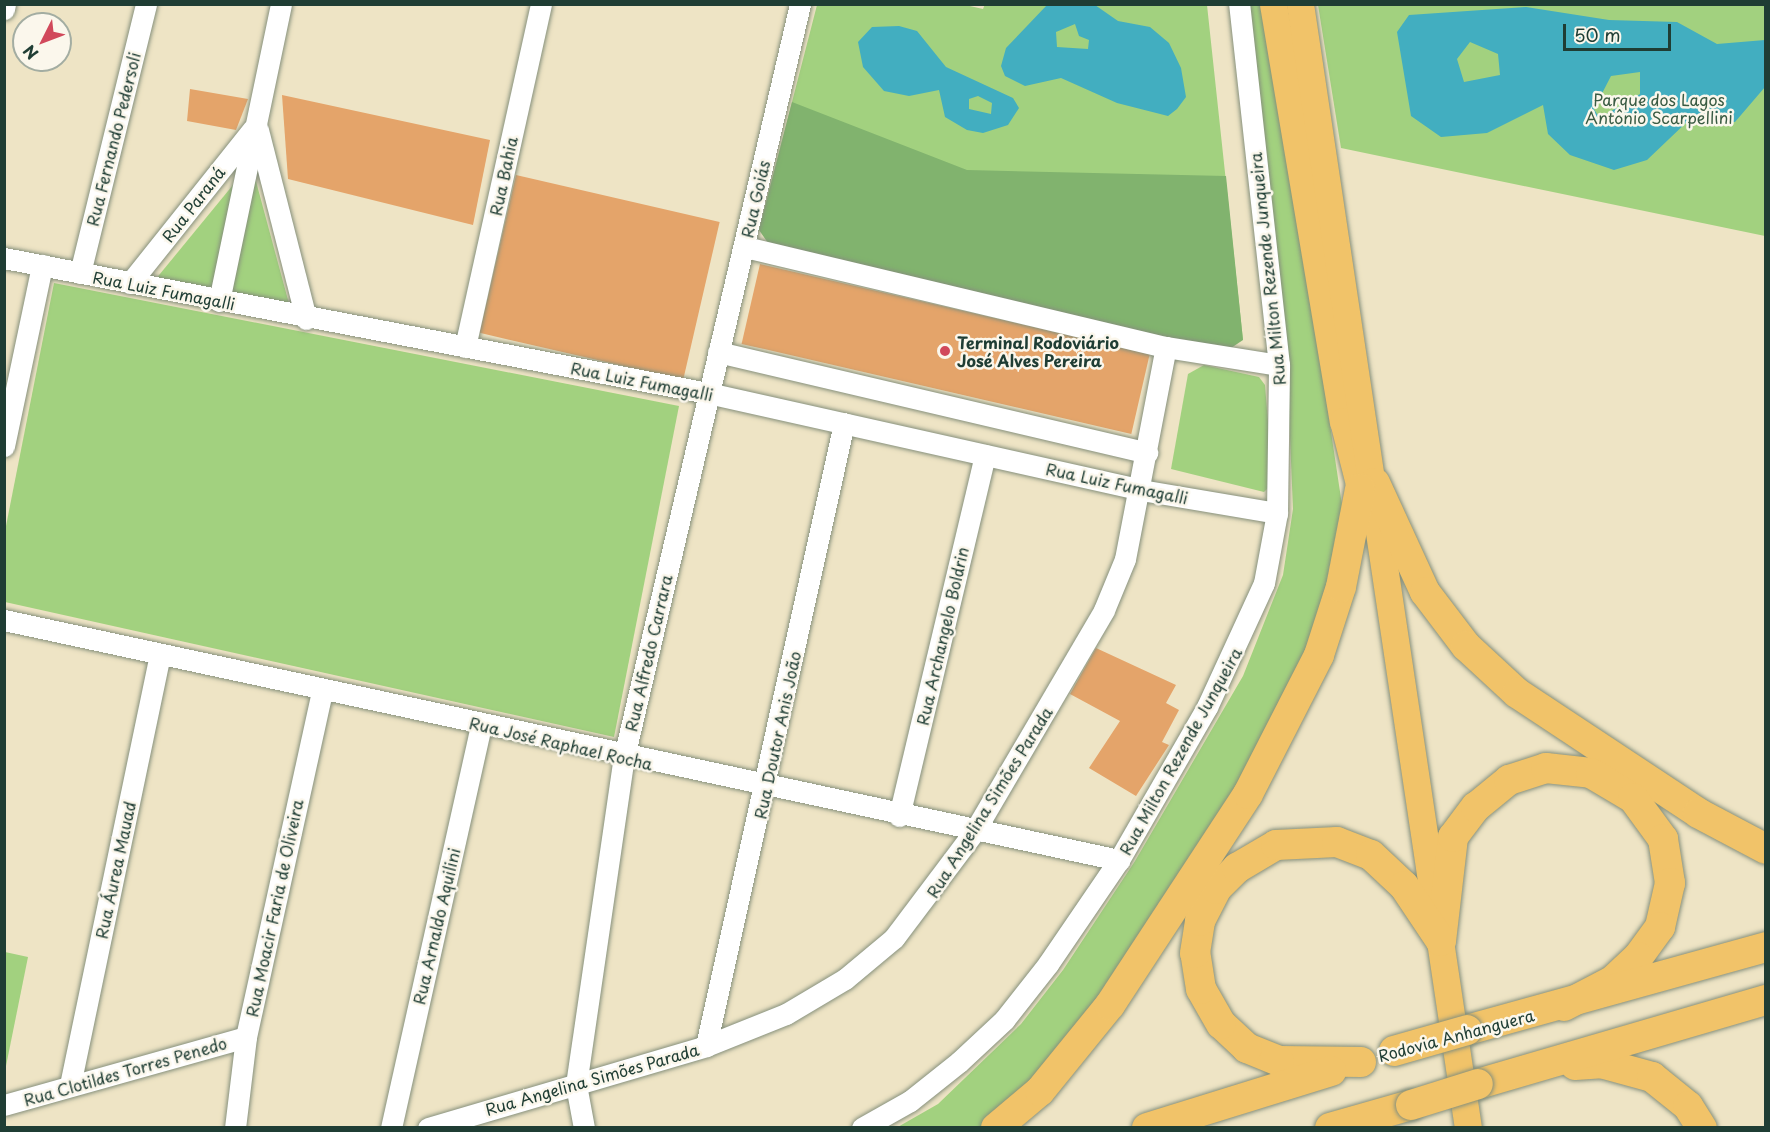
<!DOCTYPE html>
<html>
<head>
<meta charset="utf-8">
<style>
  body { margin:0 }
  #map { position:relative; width:1770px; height:1132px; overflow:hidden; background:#eee4c5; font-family:"Playpen Sans",sans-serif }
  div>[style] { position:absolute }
  .green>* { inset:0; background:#a2d17f }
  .forest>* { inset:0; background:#81b36e }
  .water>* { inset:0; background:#42aec0 }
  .building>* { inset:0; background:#e4a46a; transform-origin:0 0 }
  .roads { filter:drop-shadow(0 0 2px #86907c) drop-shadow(0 0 2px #86907c) }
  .minor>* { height:21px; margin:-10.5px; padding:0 10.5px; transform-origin:10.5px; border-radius:10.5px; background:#fff }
  .major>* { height:27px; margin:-13.5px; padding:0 13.5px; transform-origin:13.5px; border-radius:13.5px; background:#f1c369 }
  .highway>* { height:30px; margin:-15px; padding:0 15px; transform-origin:15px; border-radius:15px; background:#f1c369 }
  .bridges { filter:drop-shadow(0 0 2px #86907c) drop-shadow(0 0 2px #86907c) }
  .highway-bridge>* { height:30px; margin:-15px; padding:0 15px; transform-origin:15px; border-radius:15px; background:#f1c369 }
  .dots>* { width:16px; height:16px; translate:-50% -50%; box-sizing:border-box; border:3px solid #fbf7ec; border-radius:50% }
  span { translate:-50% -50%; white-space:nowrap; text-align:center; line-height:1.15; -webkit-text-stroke:5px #fbf7ec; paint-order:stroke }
  .park-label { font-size:16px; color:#395b43 }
  .street-label { font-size:16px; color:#1f3d34 }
  .poi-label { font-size:16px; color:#1f3d34; font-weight:700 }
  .left { translate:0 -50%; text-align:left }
  .frame { position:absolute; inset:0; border:6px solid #1f3d34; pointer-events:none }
  .north { position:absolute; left:12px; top:12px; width:60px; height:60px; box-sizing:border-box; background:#fbf7ec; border:2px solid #a3ada2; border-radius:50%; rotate:228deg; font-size:16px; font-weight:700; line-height:24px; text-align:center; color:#1f3d34 }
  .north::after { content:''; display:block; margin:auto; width:21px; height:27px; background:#d1495b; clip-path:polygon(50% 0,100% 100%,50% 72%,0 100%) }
  .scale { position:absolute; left:1563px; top:24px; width:108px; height:27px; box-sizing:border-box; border:3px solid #1f3d34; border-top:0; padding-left:8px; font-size:18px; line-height:21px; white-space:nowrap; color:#1f3d34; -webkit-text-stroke:4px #fbf7ec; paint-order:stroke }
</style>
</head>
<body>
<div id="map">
  <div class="green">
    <div style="clip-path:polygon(961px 4px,983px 9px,985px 4px,1207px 5px,1243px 340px,759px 230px,817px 5px)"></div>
    <div style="clip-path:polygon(1247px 5px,1267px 5px,1342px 505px,1341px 554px,1312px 650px,1261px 760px,1106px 1001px,987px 1127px,896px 1128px,938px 1104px,1021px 1024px,1063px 970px,1135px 861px,1243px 676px,1283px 575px,1293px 509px,1287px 366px)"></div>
    <div style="clip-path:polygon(1318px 5px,1765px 5px,1765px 236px,1341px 148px)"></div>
    <div style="clip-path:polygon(251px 163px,291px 311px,155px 280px)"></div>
    <div style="clip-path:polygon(54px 283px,679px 406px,614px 737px,5px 602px,5px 531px)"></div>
    <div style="clip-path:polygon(1204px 365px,1259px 377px,1265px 385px,1273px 483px,1264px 492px,1171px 469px,1188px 374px)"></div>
    <div style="clip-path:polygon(5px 952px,28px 957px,6px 1066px,4px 1066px)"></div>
  </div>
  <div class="forest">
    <div style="clip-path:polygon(792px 102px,967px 170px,1226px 176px,1243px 340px,1225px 352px,770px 246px,759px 230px)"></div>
  </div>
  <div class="water">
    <div style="clip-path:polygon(evenodd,1047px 5px,1095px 5px,1118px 21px,1150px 27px,1169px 43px,1181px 68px,1186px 97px,1177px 109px,1168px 116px,1117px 103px,1061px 78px,1025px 86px,1005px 76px,1001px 66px,1006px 48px,1047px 5px,1075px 24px,1079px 36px,1089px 40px,1088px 49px,1057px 47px,1056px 32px,1075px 24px)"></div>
    <div style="clip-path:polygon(evenodd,1526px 7px,1609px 20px,1677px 22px,1717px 44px,1765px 40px,1765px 87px,1735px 122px,1690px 119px,1647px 160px,1614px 170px,1570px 155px,1548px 134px,1543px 105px,1487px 133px,1441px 137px,1411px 116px,1397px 32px,1409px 15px,1526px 7px,1470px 42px,1498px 54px,1500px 75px,1464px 82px,1457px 59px,1470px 42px,1526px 7px,1640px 72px,1640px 94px,1603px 116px,1597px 114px,1594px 109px,1611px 76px,1640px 72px)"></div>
    <div style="clip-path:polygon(evenodd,899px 26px,917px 31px,946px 67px,1013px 98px,1019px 108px,1008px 125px,983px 133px,967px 130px,945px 117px,939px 90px,909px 96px,884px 91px,863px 67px,858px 42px,872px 27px,899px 26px,978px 96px,992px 103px,991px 114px,969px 109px,969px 99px,978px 96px)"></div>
  </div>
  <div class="building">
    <div style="clip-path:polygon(190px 89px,248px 99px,236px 130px,187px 121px)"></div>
    <div style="clip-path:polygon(282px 95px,490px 140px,473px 225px,288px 179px)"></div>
    <div style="left:516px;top:175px;width:209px;height:162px;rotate:13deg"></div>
    <div style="left:760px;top:264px;width:400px;height:82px;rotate:13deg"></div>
    <div style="clip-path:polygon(1096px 648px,1176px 685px,1166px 703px,1179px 710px,1162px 742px,1169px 745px,1136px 796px,1089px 768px,1120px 721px,1070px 694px)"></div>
  </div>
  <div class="roads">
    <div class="minor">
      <div style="left:4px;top:9px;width:5px;rotate:-79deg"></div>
      <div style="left:258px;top:130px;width:195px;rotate:75.7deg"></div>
      <div style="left:745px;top:247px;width:433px;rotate:13.4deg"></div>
      <div style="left:1166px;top:347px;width:114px;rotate:9.1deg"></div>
      <div style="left:4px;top:258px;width:717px;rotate:10.86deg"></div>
      <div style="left:708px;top:393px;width:444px;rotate:12.6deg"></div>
      <div style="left:1141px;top:490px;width:138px;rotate:9.6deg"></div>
      <div style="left:80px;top:273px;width:277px;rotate:-76.2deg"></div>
      <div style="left:130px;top:283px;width:197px;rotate:-51.4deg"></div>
      <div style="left:219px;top:301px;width:303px;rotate:-78.2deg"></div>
      <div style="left:465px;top:347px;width:351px;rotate:-77.5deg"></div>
      <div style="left:718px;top:352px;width:441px;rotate:13.2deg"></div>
      <div style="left:4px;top:446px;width:185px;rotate:-78.1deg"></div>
      <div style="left:4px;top:620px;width:1141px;rotate:12.15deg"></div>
      <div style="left:899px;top:816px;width:371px;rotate:-76.6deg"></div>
      <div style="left:706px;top:1046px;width:638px;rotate:-77.51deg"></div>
      <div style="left:70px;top:1085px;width:440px;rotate:-78.2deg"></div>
      <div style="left:4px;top:1105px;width:251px;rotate:-15.7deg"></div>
      <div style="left:235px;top:1128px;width:92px;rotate:-83.1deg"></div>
      <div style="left:246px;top:1037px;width:355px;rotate:-77.6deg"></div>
      <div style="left:391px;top:1128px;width:413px;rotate:-77.4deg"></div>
      <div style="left:428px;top:1128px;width:290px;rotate:-16.4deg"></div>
      <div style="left:706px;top:1046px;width:86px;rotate:-21.8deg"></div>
      <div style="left:786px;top:1014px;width:69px;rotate:-30.7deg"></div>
      <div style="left:845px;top:979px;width:64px;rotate:-39.9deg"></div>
      <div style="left:894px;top:938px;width:133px;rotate:-53deg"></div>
      <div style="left:974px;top:832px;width:257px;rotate:-59.6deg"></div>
      <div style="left:1104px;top:610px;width:55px;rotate:-67.6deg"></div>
      <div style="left:1125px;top:559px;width:216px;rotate:-79.1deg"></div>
      <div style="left:584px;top:1128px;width:44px;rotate:-100.5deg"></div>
      <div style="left:576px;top:1085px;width:331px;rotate:-81.7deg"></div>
      <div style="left:624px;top:757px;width:773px;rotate:-76.84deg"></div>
      <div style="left:862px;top:1128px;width:55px;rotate:-29.4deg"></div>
      <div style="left:910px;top:1101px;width:63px;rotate:-38.5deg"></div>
      <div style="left:959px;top:1062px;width:62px;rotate:-43deg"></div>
      <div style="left:1004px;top:1020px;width:71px;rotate:-51.8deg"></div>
      <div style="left:1048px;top:964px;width:126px;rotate:-55.7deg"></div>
      <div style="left:1119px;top:860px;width:177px;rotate:-60.1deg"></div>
      <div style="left:1207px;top:707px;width:136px;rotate:-65.3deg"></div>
      <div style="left:1264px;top:583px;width:71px;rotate:-79.5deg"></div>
      <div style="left:1277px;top:513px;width:148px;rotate:-89.2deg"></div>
      <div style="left:1279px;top:365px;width:363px;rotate:-96.3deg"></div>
    </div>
    <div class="major">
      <div style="left:1273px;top:4px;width:423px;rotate:80.5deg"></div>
      <div style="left:1343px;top:421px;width:65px;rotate:75.7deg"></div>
      <div style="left:1300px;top:4px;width:1136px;rotate:81.5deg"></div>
    </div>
    <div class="highway">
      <div style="left:1375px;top:483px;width:120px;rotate:65.4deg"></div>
      <div style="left:1425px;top:592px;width:68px;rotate:52.8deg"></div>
      <div style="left:1466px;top:646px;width:69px;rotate:42.7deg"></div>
      <div style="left:1517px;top:693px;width:217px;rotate:33.5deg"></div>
      <div style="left:1698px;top:813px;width:77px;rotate:27.9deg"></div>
      <div style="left:1441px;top:941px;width:105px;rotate:-83.4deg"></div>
      <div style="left:1453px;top:837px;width:38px;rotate:-53deg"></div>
      <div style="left:1476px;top:807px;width:43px;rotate:-39.3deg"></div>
      <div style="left:1509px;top:780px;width:39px;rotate:-18deg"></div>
      <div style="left:1546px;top:768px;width:45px;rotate:6.3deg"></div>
      <div style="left:1591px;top:773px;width:49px;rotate:30.8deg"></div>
      <div style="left:1633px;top:798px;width:51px;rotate:53.8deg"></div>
      <div style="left:1663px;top:839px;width:45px;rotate:81deg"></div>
      <div style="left:1670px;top:883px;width:45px;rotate:102.8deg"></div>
      <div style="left:1660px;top:927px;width:37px;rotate:126deg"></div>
      <div style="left:1638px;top:957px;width:35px;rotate:137deg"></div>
      <div style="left:1612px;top:981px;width:54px;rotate:152.5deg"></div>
      <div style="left:1467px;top:1030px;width:310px;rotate:-15.5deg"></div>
      <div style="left:1361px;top:1062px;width:82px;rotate:-179.3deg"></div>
      <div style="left:1279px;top:1061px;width:35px;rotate:-158deg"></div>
      <div style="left:1247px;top:1048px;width:35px;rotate:-137deg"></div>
      <div style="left:1221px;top:1024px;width:40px;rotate:-119.7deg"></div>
      <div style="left:1201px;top:989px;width:36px;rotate:-99deg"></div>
      <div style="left:1195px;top:953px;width:32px;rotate:-81deg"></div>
      <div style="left:1200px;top:921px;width:36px;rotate:-63deg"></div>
      <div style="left:1216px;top:889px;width:30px;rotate:-45deg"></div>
      <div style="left:1237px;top:868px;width:45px;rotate:-30.5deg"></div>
      <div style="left:1276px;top:845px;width:61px;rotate:-2.8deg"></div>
      <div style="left:1337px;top:842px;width:36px;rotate:21deg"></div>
      <div style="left:1371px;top:855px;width:45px;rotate:43.2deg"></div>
      <div style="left:1404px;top:886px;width:66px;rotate:56.1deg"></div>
      <div style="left:1575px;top:1065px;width:26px;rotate:-4deg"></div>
      <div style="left:1601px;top:1063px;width:53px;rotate:15.4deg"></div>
      <div style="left:1652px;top:1077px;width:46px;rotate:38.9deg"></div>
      <div style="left:1688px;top:1106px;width:26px;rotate:58deg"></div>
      <div style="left:1478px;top:1084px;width:300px;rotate:-16.3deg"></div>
      <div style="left:996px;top:1128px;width:57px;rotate:-40.1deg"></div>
      <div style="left:1040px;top:1091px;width:111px;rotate:-50.9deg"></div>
      <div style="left:1110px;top:1005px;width:252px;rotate:-56.8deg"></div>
      <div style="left:1248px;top:794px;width:156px;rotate:-62.9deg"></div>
      <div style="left:1319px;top:655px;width:71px;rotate:-72.1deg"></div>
      <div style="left:1341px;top:587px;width:100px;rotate:-79deg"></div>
      <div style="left:1147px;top:1128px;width:193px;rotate:-17.2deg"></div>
      <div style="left:1330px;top:1128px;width:84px;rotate:-15.9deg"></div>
    </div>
  </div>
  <div class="bridges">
    <div class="highway-bridge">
      <div style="left:1394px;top:1051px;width:76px;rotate:-16deg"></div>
      <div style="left:1411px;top:1105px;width:70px;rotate:-17.4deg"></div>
    </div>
  </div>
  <div class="dots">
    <div style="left:945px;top:351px;background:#d1495b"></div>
  </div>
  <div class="park-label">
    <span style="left:1659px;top:108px">Parque dos Lagos<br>Antônio Scarpellini</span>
  </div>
  <div class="street-label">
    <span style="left:113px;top:139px;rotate:-76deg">Rua Fernando Pedersoli</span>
    <span style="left:503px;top:176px;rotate:-78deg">Rua Bahia</span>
    <span style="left:755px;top:199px;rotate:-77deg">Rua Goiás</span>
    <span style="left:193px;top:204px;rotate:-52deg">Rua Paraná</span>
    <span style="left:1267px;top:269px;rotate:-96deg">Rua Milton Rezende Junqueira</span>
    <span style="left:164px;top:290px;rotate:11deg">Rua Luiz Fumagalli</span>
    <span style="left:642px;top:381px;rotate:11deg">Rua Luiz Fumagalli</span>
    <span style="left:1117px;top:483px;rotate:12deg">Rua Luiz Fumagalli</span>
    <span style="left:942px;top:636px;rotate:-77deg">Rua Archangelo Boldrin</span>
    <span style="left:648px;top:653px;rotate:-77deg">Rua Alfredo Carrara</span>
    <span style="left:777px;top:735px;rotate:-78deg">Rua Doutor Anis João</span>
    <span style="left:561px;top:743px;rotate:13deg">Rua José Raphael Rocha</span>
    <span style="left:1180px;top:751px;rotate:-61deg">Rua Milton Rezende Junqueira</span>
    <span style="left:989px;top:802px;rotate:-58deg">Rua Angelina Simões Parada</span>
    <span style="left:115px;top:870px;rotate:-78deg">Rua Áurea Mauad</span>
    <span style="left:274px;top:908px;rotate:-78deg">Rua Moacir Faria de Oliveira</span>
    <span style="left:436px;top:926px;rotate:-77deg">Rua Arnaldo Aquilini</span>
    <span style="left:1456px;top:1035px;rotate:-15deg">Rodovia Anhanguera</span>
    <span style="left:125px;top:1071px;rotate:-16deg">Rua Clotildes Torres Penedo</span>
    <span style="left:592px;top:1079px;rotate:-16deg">Rua Angelina Simões Parada</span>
  </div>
  <div class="poi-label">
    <span class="left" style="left:957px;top:351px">Terminal Rodoviário<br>José Alves Pereira</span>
  </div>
  <div class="frame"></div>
  <div class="north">N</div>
  <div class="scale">50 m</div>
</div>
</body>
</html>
